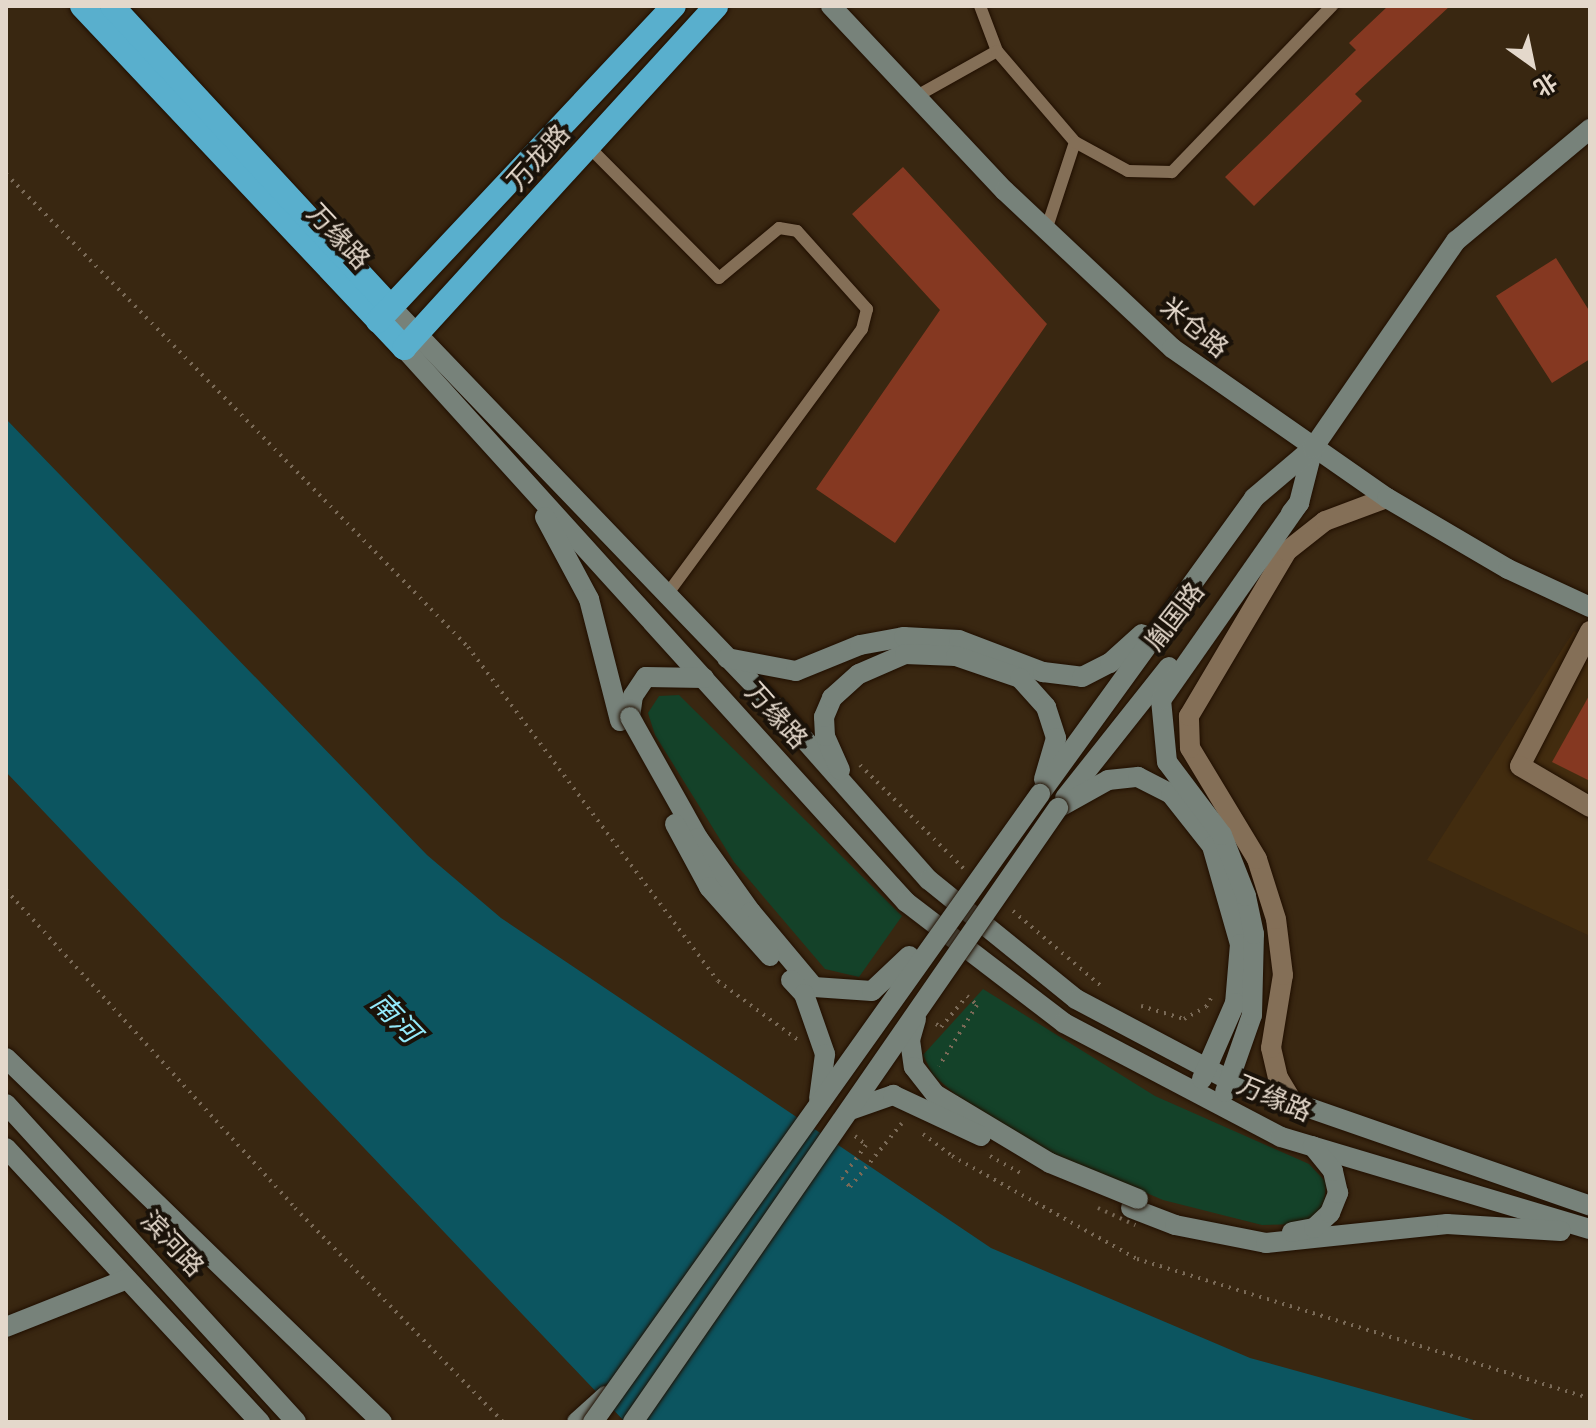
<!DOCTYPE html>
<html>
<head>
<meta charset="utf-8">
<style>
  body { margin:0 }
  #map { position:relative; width:1596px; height:1428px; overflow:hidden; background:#392711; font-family:"Crimson Pro","Noto Sans SC",serif }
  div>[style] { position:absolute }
  .built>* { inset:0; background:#422c0f }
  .green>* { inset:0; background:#144229 }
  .water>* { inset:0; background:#0c5560 }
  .building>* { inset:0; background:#853821 }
  .path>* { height:4px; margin-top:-2px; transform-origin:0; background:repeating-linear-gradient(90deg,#7a6a57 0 2px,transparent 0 8px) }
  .roads { filter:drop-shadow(0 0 2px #200f00) drop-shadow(0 0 2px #200f00) }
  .lane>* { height:12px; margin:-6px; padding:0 6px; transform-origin:6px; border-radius:6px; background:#846f57 }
  .street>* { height:20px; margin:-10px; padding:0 10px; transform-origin:10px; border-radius:10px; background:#846f57 }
  .secondary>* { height:20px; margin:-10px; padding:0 10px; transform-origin:10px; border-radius:10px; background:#77827a }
  .highway>* { height:24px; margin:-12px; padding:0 12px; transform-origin:12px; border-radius:12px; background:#59afcd }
  .path-bridge>* { height:4px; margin-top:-2px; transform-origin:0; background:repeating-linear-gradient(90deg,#7a6a57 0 2px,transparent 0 8px) }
  .bridges { filter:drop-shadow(0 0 2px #200f00) drop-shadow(0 0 2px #200f00) }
  .secondary-bridge>* { height:20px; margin:-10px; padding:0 10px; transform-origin:10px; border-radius:10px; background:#77827a }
  span { translate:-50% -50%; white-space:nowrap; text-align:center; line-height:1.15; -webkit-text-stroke:8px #1a1209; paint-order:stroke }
  .street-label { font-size:26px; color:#e4d8cb }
  .water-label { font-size:28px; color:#94e9fa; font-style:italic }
  .frame { position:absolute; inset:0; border:8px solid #e4d8cb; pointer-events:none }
  .north { position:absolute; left:1492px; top:24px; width:80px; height:80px; -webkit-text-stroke:6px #1a1209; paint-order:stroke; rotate:147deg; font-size:22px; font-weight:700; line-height:32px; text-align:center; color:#e4d8cb }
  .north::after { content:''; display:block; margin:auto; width:28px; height:36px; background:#e4d8cb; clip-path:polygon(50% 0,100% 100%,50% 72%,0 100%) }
</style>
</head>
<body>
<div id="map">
  <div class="built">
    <div style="clip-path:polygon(1574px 631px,1590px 638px,1590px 936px,1427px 860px)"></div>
  </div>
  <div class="green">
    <div style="clip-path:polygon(679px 695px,902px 916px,859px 977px,825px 969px,734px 862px,655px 735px,648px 713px,659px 696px)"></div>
    <div style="clip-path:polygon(983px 989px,1155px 1096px,1309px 1164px,1326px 1182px,1324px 1205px,1305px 1224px,1262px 1225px,1163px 1200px,1050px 1152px,955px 1094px,933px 1075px,923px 1055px)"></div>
  </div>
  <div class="water">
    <div style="clip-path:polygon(6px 419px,427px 855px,501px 918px,991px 1248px,1250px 1358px,1481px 1422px,625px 1422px,6px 772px)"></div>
  </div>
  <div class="building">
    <div style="clip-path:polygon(1388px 6px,1450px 6px,1355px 94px,1362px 101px,1254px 206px,1225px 177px,1356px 50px,1349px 43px)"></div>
    <div style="clip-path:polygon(903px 167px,1047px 324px,895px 543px,816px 489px,940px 310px,852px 214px)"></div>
    <div style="clip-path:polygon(1556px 258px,1590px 312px,1590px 359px,1552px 383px,1496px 296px)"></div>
    <div style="clip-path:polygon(1590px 694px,1590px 781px,1552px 762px)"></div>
  </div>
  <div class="path">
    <div style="left:6px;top:174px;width:661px;rotate:45.67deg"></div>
    <div style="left:468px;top:647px;width:417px;rotate:53.2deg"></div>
    <div style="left:718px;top:981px;width:99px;rotate:36.4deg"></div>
    <div style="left:860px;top:765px;width:147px;rotate:45deg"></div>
    <div style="left:6px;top:890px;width:430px;rotate:47.7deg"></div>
    <div style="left:295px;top:1208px;width:298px;rotate:45.8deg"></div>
    <div style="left:1013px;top:911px;width:116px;rotate:40.4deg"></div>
    <div style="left:1141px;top:1006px;width:45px;rotate:16.8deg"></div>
    <div style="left:1184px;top:1019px;width:25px;rotate:-29deg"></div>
    <div style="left:1206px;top:1007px;width:13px;rotate:-61deg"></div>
    <div style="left:936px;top:1024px;width:6px;rotate:31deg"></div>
    <div style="left:941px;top:1027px;width:40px;rotate:-50deg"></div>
    <div style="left:967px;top:996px;width:13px;rotate:42deg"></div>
    <div style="left:977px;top:1005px;width:72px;rotate:121.9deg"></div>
    <div style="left:923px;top:1134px;width:36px;rotate:37deg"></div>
    <div style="left:952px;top:1156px;width:212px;rotate:29.1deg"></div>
    <div style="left:1137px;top:1259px;width:474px;rotate:17.1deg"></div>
    <div style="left:855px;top:1136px;width:14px;rotate:39deg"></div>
    <div style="left:866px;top:1145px;width:41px;rotate:126deg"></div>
    <div style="left:842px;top:1178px;width:12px;rotate:48deg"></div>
    <div style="left:850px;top:1187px;width:82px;rotate:-50.9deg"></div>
  </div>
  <div class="roads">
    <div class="lane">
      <div style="left:980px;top:6px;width:48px;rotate:69.3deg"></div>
      <div style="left:915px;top:97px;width:94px;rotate:-29.3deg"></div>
      <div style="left:997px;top:51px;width:120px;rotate:49.4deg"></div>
      <div style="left:1075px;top:142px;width:93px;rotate:108.2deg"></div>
      <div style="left:1075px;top:142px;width:60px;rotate:28.7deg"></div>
      <div style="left:1128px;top:171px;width:44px;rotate:1.3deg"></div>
      <div style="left:1172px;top:172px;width:231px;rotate:-46.1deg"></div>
      <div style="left:588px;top:146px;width:186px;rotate:45.2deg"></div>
      <div style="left:719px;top:278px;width:78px;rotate:-39.8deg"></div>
      <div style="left:779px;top:228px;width:18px;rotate:9deg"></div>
      <div style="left:797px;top:231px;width:105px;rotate:48.1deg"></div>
      <div style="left:867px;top:309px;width:21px;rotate:104deg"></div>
      <div style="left:862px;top:329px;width:333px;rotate:126.3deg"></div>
    </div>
    <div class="street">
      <div style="left:1590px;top:631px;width:152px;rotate:117.4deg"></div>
      <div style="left:1520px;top:766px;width:81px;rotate:30.4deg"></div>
      <div style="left:1295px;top:1106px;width:33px;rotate:-121deg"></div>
      <div style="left:1278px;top:1078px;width:31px;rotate:-103deg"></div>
      <div style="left:1271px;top:1048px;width:74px;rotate:-80.7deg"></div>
      <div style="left:1283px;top:975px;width:56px;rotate:-97.1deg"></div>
      <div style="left:1276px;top:919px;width:63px;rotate:-107.6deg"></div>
      <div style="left:1257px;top:859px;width:130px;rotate:-121.1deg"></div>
      <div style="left:1190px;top:748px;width:32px;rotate:-92deg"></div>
      <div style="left:1189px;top:716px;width:192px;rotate:-59.3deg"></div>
      <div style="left:1287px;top:551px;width:48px;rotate:-38.3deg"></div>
      <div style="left:1325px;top:521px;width:66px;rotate:-20.4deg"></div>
    </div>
    <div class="secondary">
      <div style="left:831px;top:6px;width:254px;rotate:46.8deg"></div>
      <div style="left:1005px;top:191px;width:229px;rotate:43.2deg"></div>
      <div style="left:1172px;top:348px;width:262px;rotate:34.9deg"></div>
      <div style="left:1387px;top:498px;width:140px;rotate:30.4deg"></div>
      <div style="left:1508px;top:569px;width:90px;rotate:24.9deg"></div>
      <div style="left:389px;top:305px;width:566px;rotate:46.15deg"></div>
      <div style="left:781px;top:713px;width:223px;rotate:48.5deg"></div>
      <div style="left:929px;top:880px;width:189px;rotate:39deg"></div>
      <div style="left:1076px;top:999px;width:173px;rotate:27.9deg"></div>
      <div style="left:1229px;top:1080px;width:382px;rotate:19.2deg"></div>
      <div style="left:404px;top:348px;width:748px;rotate:47.82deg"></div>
      <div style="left:906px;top:902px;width:199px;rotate:37.4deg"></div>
      <div style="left:1064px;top:1023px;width:245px;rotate:27.7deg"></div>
      <div style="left:1281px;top:1137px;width:322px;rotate:16.6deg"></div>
      <div style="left:1291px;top:513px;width:13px;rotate:-51deg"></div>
      <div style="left:1299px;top:503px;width:57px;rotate:-75.7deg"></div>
      <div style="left:545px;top:517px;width:93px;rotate:61.8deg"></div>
      <div style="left:589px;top:599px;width:126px;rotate:75.7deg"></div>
      <div style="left:727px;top:658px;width:70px;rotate:10.7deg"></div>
      <div style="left:796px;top:671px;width:69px;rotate:-22.1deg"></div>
      <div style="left:860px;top:645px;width:45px;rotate:-10.3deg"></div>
      <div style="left:904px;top:637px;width:55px;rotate:3.1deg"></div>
      <div style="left:959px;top:640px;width:90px;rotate:20.9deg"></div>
      <div style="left:1043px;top:672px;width:39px;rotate:7deg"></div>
      <div style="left:1082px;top:677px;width:31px;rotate:-27deg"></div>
      <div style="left:1110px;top:663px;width:43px;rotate:-42.2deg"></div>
      <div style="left:630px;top:717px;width:21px;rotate:-82deg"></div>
      <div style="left:633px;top:696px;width:23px;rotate:-56deg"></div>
      <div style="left:646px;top:677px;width:58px;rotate:1deg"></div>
      <div style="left:840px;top:770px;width:37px;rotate:-114deg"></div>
      <div style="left:825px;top:736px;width:19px;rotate:-93deg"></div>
      <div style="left:824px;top:717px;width:21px;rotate:-67deg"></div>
      <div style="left:832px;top:698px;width:36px;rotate:-42deg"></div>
      <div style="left:859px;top:674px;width:50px;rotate:-23.5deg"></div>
      <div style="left:905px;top:654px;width:51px;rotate:2.2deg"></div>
      <div style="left:956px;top:656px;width:68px;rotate:19deg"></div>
      <div style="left:1020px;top:678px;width:39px;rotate:48deg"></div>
      <div style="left:1046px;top:707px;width:33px;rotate:72deg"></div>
      <div style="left:1056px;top:738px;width:43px;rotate:106.3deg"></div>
      <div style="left:1040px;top:794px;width:365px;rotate:-54.1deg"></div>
      <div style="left:1254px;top:498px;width:77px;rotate:-40.3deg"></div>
      <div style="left:1313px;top:448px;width:252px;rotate:-55.4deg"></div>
      <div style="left:1456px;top:241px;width:175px;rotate:-39.9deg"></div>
      <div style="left:1065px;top:798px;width:167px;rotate:-51.6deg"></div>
      <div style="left:1058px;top:808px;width:57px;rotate:-29.2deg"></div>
      <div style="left:1108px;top:780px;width:30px;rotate:-6deg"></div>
      <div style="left:1138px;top:777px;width:37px;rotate:27deg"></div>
      <div style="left:1171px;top:794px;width:66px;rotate:51.7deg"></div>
      <div style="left:1212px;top:846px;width:102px;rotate:74.1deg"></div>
      <div style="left:1240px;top:944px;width:59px;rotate:94.8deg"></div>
      <div style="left:1235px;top:1003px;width:83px;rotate:113.5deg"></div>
      <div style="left:6px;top:1058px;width:523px;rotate:44.07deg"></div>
      <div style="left:1225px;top:1092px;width:82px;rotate:-70.7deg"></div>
      <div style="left:1252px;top:1015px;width:81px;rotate:-88.6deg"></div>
      <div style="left:1254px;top:934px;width:39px;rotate:-102deg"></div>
      <div style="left:1246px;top:896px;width:66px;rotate:-111.5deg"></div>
      <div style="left:1222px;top:835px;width:91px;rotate:-127deg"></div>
      <div style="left:1167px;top:762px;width:62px;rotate:-95.5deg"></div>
      <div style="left:1161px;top:700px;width:241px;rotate:-55deg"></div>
      <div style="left:6px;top:1104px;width:430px;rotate:47.6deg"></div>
      <div style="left:6px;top:1148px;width:374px;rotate:47.2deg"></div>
      <div style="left:1131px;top:1208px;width:47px;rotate:21.1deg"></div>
      <div style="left:1175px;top:1225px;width:93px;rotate:11.2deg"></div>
      <div style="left:1266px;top:1243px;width:182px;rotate:-6deg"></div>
      <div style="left:1447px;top:1224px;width:114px;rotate:3.5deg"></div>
      <div style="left:1292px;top:1232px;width:22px;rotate:-10deg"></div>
      <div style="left:1314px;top:1228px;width:22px;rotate:-43deg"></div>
      <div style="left:1330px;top:1213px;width:22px;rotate:-68deg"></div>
      <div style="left:1338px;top:1193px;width:23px;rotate:-103deg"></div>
      <div style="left:1333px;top:1171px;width:32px;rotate:-129deg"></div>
      <div style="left:6px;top:1327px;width:130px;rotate:-21.6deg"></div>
      <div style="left:577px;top:1422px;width:39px;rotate:-42deg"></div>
    </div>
    <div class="highway">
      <div style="left:82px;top:6px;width:470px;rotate:46.7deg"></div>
      <div style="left:404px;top:348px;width:463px;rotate:-47.6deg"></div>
      <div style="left:112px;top:6px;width:408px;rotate:47.2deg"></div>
      <div style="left:378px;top:321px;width:432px;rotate:-46.8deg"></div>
    </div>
  </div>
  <div class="path-bridge">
    <div style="left:990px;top:1156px;width:35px;rotate:29deg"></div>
    <div style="left:1098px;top:1208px;width:41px;rotate:24.7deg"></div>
  </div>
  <div class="bridges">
    <div class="secondary-bridge">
      <div style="left:630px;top:717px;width:139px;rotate:60.7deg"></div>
      <div style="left:698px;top:838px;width:91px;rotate:54.4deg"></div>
      <div style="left:751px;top:912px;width:98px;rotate:50deg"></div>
      <div style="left:814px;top:987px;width:58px;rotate:3.9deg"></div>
      <div style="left:872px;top:991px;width:51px;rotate:-43.4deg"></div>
      <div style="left:675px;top:824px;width:72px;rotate:61.6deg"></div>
      <div style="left:709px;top:887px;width:92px;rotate:48.5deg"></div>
      <div style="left:791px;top:980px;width:19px;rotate:47deg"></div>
      <div style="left:804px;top:994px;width:64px;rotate:70.7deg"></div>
      <div style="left:825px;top:1054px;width:45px;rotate:97.6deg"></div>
      <div style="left:916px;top:1019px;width:22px;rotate:106deg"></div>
      <div style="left:910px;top:1040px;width:27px;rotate:82deg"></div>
      <div style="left:914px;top:1067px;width:34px;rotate:52deg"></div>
      <div style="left:935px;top:1094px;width:134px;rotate:31deg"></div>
      <div style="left:1050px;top:1163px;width:95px;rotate:22.2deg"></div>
      <div style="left:850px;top:1110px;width:46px;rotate:-19.2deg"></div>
      <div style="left:893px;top:1095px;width:97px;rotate:25deg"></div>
      <div style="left:593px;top:1422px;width:771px;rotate:-54.56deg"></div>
      <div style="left:633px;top:1422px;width:747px;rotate:-55.31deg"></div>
    </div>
  </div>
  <div class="street-label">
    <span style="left:539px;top:158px;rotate:-48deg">万龙路</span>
    <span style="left:338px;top:237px;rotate:47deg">万缘路</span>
    <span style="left:1194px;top:328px;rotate:39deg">米仓路</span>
    <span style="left:1175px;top:617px;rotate:-52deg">胤国路</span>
    <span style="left:776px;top:716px;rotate:48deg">万缘路</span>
    <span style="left:1274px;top:1099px;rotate:23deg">万缘路</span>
    <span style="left:172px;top:1244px;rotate:47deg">滨河路</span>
  </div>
  <div class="water-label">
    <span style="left:395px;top:1018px;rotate:46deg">南河</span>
  </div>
  <div class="frame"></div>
  <div class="north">北</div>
</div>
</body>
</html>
